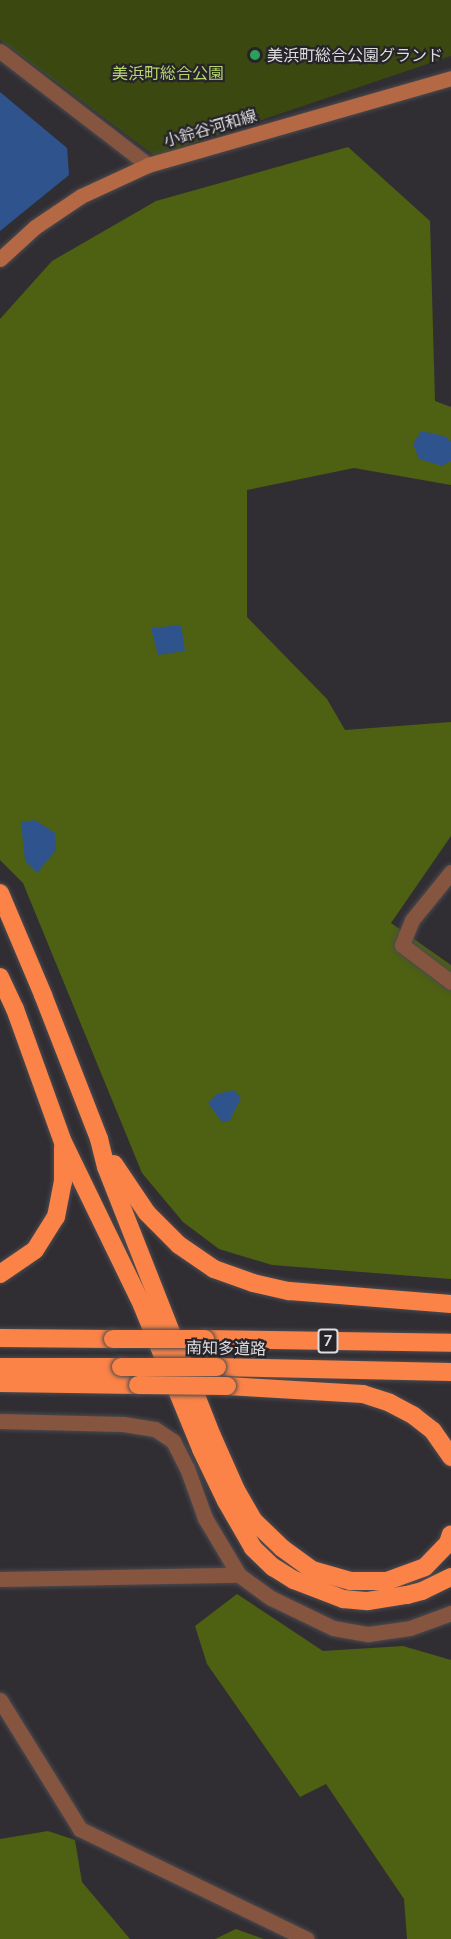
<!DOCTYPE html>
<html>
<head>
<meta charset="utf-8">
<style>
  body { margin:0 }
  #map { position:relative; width:451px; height:1939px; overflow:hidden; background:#302e33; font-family:Mulish,"Noto Sans JP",sans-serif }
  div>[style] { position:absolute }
  .green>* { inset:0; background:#3b4911 }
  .forest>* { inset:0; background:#4e6011 }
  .water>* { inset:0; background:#2f548d }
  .roads { filter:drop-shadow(0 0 2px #4c4a4f) drop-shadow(0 0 2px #4c4a4f) }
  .street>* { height:15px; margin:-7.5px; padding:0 7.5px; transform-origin:7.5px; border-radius:7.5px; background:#86553f }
  .secondary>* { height:15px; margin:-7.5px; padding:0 7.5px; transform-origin:7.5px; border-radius:7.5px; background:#b56844 }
  .highway>* { height:18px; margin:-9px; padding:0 9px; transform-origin:9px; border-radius:9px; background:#fb8347 }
  .bridges { filter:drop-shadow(0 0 2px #4c4a4f) drop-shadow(0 0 2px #4c4a4f) }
  .highway-bridge>* { height:18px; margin:-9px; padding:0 9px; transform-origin:9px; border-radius:9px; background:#fb8347 }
  .dots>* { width:16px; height:16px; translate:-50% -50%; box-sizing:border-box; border:3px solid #262429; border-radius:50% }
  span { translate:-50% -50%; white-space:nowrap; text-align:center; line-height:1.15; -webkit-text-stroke:4.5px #262429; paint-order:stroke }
  .shield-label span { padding:2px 4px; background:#262429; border:2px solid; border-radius:4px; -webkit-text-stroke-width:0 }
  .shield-label { font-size:15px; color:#dddcdf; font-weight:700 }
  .poi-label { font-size:16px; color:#dddcdf }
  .left { translate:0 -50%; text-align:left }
  .park-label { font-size:16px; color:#b7d46e }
  .street-label { font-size:16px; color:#dddcdf }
</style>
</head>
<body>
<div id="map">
  <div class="green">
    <div style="clip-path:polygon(0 0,451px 0,451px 56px,155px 156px,0 40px)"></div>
  </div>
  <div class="forest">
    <div style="clip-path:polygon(348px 147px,430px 221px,435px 401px,451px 407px,451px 485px,354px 468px,247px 490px,247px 617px,327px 699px,345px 730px,451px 722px,451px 836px,391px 923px,451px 965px,451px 1279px,272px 1265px,219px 1249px,183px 1222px,142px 1173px,23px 883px,0 860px,0 319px,52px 261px,156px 201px)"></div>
    <div style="clip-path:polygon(237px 1594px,323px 1651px,403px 1646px,451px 1660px,451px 1939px,407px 1939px,404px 1899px,326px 1784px,300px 1797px,207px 1664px,195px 1626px)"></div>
    <div style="clip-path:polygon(48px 1831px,75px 1840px,82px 1882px,130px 1939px,0 1939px,0 1839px)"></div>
    <div style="clip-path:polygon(236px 1929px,264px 1939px,215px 1939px)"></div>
  </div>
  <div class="water">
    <div style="clip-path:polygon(0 92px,67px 148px,69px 175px,0 231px)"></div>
    <div style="clip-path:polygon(421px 431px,444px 436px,451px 441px,451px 461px,442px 466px,419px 459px,413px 444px)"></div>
    <div style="clip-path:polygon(181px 625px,185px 651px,158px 655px,151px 628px)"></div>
    <div style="clip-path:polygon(35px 820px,55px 833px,56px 850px,37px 873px,25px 861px,21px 822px)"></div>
    <div style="clip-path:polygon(234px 1090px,241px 1098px,229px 1122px,221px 1121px,208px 1103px,217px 1094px)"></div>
  </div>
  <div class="roads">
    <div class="street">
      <div style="left:0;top:51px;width:187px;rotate:37.6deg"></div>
      <div style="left:451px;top:872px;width:62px;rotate:129.1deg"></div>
      <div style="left:412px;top:920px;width:27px;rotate:112deg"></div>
      <div style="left:402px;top:945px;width:61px;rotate:37.1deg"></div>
      <div style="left:0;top:1421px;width:123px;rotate:1.4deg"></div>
      <div style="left:123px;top:1424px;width:32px;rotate:9deg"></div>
      <div style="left:155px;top:1429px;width:22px;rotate:34deg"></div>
      <div style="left:173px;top:1441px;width:30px;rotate:63deg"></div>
      <div style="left:187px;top:1468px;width:53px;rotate:70.2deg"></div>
      <div style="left:205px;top:1518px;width:66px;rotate:59.2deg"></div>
      <div style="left:0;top:1579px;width:239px;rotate:-1deg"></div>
      <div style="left:239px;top:1575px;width:39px;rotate:36deg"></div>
      <div style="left:271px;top:1598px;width:69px;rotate:25.8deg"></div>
      <div style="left:333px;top:1628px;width:36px;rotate:10deg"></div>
      <div style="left:368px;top:1634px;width:42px;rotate:-8.1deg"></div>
      <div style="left:410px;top:1628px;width:44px;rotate:-20.1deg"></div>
      <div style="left:0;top:1700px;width:152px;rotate:58.2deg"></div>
      <div style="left:80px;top:1829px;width:252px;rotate:25.9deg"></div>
    </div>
    <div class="secondary">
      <div style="left:0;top:259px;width:47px;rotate:-42.4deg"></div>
      <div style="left:35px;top:227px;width:55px;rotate:-34deg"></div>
      <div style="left:81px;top:196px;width:74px;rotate:-24.8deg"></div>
      <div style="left:148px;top:165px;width:315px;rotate:-16deg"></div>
    </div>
    <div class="highway">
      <div style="left:0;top:893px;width:111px;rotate:67.1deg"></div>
      <div style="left:43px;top:995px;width:155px;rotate:68.7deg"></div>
      <div style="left:99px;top:1139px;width:29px;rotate:76deg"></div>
      <div style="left:106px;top:1167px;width:289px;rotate:68.5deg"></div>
      <div style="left:212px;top:1436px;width:59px;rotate:66deg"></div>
      <div style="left:236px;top:1490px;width:36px;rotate:60deg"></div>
      <div style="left:254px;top:1521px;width:39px;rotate:44deg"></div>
      <div style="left:282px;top:1548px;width:37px;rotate:36deg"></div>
      <div style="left:312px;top:1570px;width:40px;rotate:16deg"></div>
      <div style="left:350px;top:1581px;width:37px"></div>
      <div style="left:387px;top:1581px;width:40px;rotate:-20.2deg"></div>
      <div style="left:425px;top:1567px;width:33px;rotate:-46deg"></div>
      <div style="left:448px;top:1543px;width:9px;rotate:-72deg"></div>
      <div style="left:0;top:977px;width:35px;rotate:65deg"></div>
      <div style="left:15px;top:1009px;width:141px;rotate:70.2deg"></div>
      <div style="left:63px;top:1142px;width:181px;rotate:64.1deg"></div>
      <div style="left:142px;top:1305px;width:156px;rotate:67.7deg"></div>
      <div style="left:201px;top:1449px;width:58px;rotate:64.3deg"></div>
      <div style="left:226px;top:1501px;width:54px;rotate:60.1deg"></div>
      <div style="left:253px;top:1548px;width:28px;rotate:44deg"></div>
      <div style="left:273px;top:1567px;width:25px;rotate:32deg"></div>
      <div style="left:294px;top:1580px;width:53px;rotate:21.2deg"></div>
      <div style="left:343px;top:1599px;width:25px;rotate:5deg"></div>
      <div style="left:368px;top:1601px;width:39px;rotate:-9deg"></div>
      <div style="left:407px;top:1595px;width:16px;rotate:-15deg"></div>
      <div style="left:422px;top:1591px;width:32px;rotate:-26deg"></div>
      <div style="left:114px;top:1164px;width:59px;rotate:56deg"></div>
      <div style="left:147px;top:1213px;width:45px;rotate:45deg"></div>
      <div style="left:179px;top:1245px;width:42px;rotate:34.4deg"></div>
      <div style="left:214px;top:1269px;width:41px;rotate:19.7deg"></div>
      <div style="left:253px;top:1283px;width:37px;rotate:13deg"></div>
      <div style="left:289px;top:1291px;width:163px;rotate:4.6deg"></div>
      <div style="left:0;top:1274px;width:42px;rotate:-34.4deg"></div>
      <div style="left:35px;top:1250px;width:39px;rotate:-58deg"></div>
      <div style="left:56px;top:1217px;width:36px;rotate:-79deg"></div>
      <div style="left:63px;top:1182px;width:34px;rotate:-90deg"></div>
      <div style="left:0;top:1338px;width:113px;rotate:0.5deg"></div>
      <div style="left:205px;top:1339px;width:246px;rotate:0.9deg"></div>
      <div style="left:0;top:1367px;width:121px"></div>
      <div style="left:217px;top:1367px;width:234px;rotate:1.2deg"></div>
      <div style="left:0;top:1383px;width:138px;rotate:0.8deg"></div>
      <div style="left:227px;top:1386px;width:136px;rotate:3.4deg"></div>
      <div style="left:363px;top:1394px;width:28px;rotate:18deg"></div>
      <div style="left:390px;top:1403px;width:27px;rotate:28deg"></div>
      <div style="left:414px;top:1416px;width:24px;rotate:38deg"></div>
      <div style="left:433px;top:1431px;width:32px;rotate:55deg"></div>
    </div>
  </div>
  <div class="bridges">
    <div class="highway-bridge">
      <div style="left:113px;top:1339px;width:92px"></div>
      <div style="left:121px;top:1367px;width:96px"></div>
      <div style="left:138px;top:1385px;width:89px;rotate:0.6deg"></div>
    </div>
  </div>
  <div class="dots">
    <div style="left:255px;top:55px;background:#2e9e5b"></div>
  </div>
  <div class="shield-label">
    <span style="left:328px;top:1341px">7</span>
  </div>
  <div class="poi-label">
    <span class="left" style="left:267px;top:55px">美浜町総合公園グランド</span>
  </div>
  <div class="park-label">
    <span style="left:168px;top:73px">美浜町総合公園</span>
  </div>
  <div class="street-label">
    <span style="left:210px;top:128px;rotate:-16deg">小鈴谷河和線</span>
    <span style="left:226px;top:1348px;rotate:1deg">南知多道路</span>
  </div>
</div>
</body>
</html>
